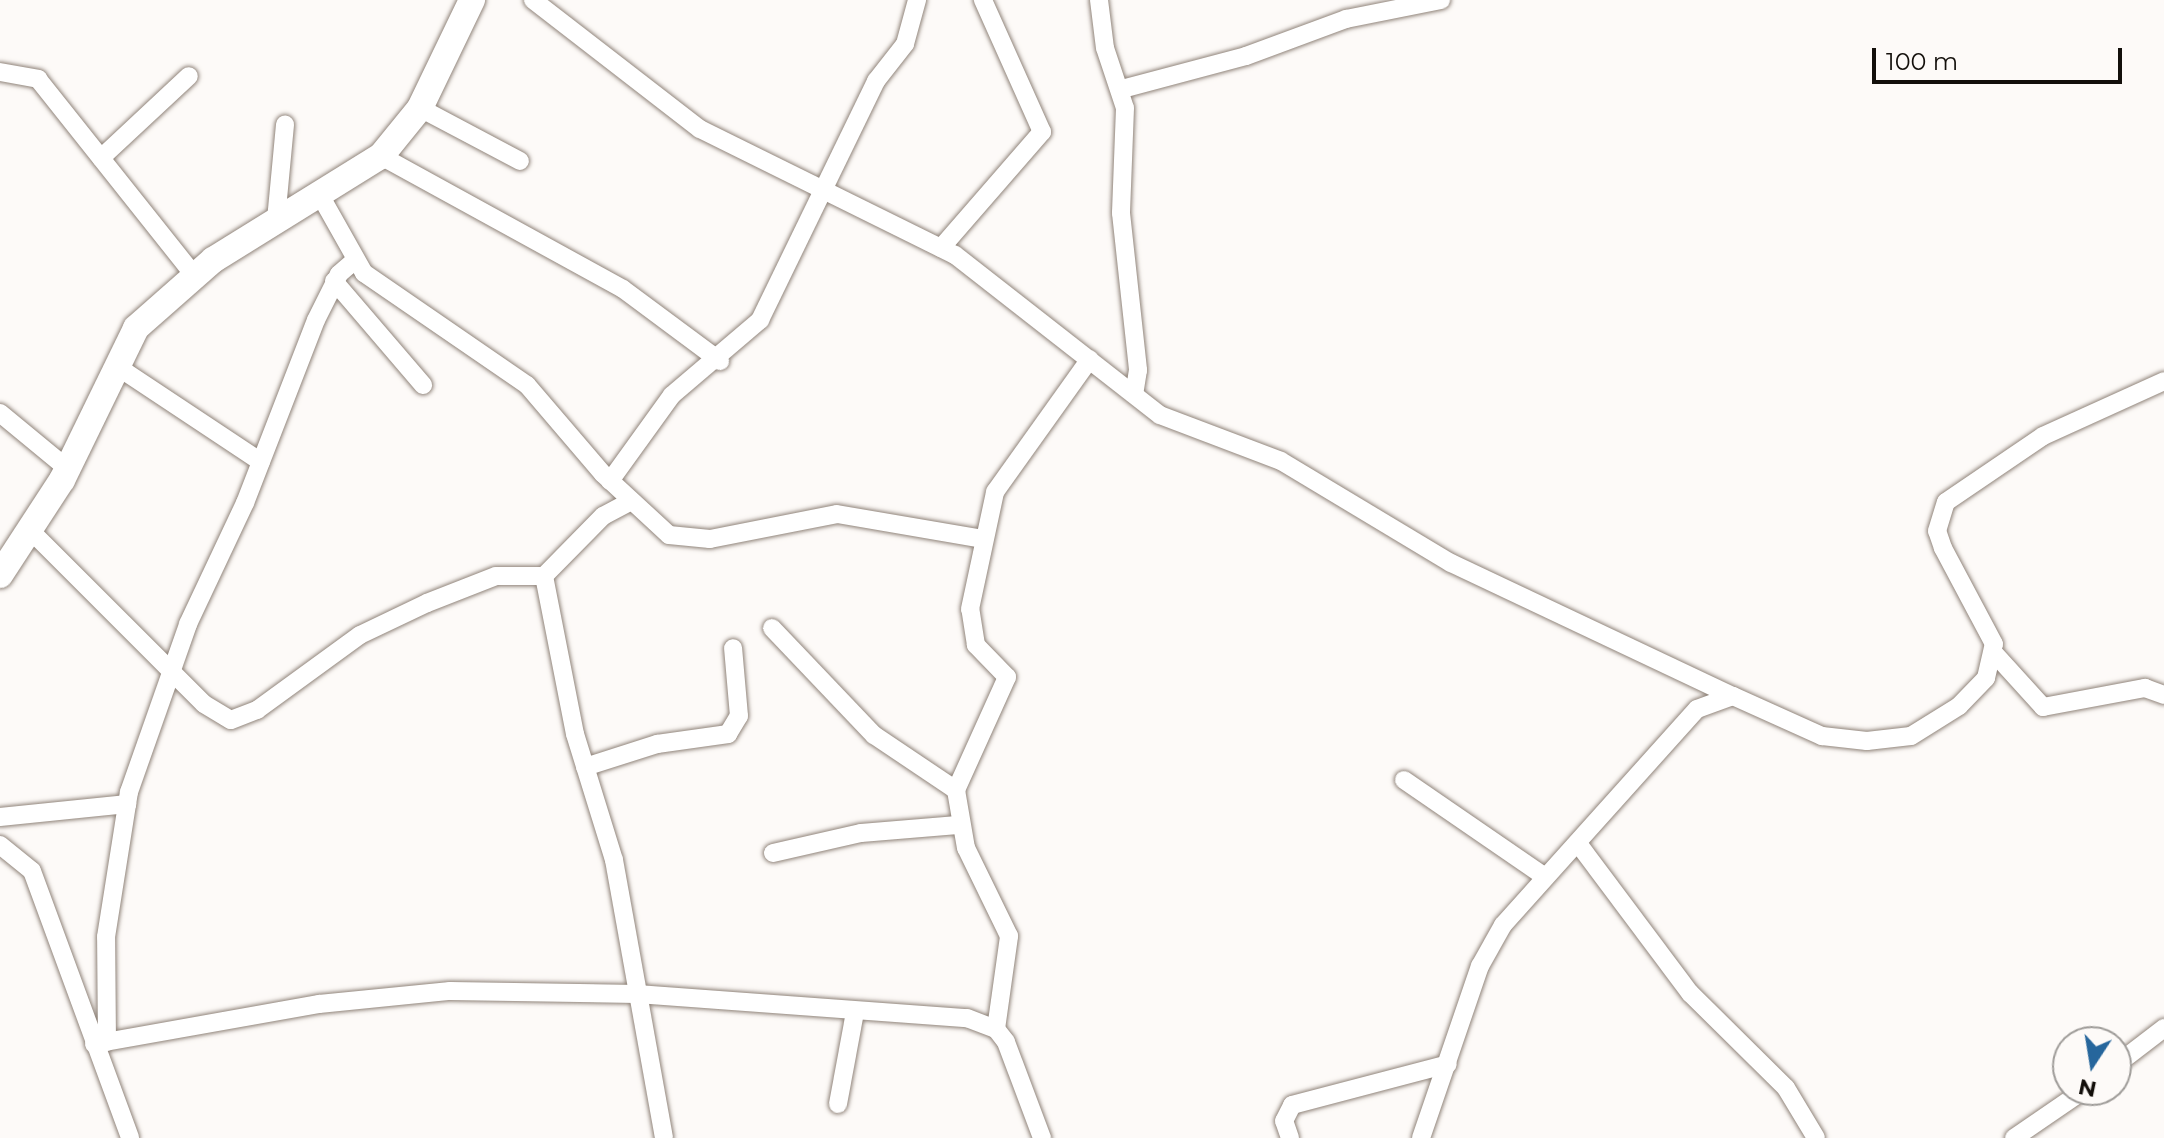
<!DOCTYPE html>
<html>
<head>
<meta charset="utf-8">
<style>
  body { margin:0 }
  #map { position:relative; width:2164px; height:1138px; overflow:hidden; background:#fdfaf8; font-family:Montserrat,sans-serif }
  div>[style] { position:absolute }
  .roads { filter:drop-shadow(0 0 2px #90847a) drop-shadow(0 0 2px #90847a) }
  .minor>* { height:18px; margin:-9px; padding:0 9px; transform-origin:9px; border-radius:9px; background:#fff }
  .highway>* { height:26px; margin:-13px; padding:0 13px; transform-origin:13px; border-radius:13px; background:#fff }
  span { translate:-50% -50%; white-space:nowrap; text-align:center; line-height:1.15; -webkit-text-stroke:6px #fdfaf8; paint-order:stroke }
  .north { position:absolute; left:2052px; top:1026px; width:80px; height:80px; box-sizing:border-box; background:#fdfaf8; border:2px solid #9f9c99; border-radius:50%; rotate:192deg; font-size:22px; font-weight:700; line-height:32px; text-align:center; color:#130f0b }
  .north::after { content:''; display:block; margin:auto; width:28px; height:36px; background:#26669c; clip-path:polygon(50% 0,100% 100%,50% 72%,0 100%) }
  .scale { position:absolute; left:1872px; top:48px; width:250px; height:36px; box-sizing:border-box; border:4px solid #130f0b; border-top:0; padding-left:10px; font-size:24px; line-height:28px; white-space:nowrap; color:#130f0b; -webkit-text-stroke:6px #fdfaf8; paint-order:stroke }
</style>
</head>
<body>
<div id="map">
  <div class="roads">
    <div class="minor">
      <div style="left:533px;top:0;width:211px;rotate:37.7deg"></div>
      <div style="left:700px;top:129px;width:284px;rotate:26.3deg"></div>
      <div style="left:955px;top:255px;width:260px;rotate:38deg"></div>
      <div style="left:1160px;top:415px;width:129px;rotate:20.8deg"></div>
      <div style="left:1281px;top:461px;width:198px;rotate:31deg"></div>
      <div style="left:1451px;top:563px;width:312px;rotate:25.3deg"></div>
      <div style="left:1099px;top:0;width:48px;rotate:82.9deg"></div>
      <div style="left:1105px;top:48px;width:63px;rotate:71.6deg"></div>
      <div style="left:1125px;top:108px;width:105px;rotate:92.2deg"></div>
      <div style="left:1121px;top:213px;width:158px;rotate:83.8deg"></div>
      <div style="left:1138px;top:370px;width:24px;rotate:99deg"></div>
      <div style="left:0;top:72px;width:39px;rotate:10deg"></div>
      <div style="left:38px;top:79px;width:249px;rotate:51.5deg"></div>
      <div style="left:1122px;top:89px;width:128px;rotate:-14.9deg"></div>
      <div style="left:1246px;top:56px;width:107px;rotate:-20.3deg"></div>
      <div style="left:1346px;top:19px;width:97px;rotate:-11.3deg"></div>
      <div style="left:420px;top:108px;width:113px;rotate:27.9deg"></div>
      <div style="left:381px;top:156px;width:276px;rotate:28.8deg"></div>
      <div style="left:623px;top:289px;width:121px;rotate:36.6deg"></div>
      <div style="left:101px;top:158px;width:120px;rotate:-43deg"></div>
      <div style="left:320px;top:195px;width:90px;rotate:60.6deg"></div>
      <div style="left:364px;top:273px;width:198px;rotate:34.5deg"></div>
      <div style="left:527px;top:385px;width:117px;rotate:49.5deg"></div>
      <div style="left:603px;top:474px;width:90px;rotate:42.7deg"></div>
      <div style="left:669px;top:535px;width:41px;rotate:5.6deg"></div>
      <div style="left:710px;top:539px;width:129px;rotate:-11.1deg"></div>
      <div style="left:837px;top:514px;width:149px;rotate:9.7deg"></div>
      <div style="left:276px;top:220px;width:96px;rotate:-84.6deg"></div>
      <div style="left:941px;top:248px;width:154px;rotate:-49deg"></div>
      <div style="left:1042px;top:132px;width:145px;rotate:-114.1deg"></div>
      <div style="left:334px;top:281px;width:137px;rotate:49.4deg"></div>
      <div style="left:115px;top:365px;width:175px;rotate:33.6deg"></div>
      <div style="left:0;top:413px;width:88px;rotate:39.5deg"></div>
      <div style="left:610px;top:481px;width:106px;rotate:-54.2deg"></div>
      <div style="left:672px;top:395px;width:116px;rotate:-40.4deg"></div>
      <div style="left:760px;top:320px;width:266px;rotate:-64.1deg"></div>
      <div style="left:876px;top:81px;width:47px;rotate:-51.9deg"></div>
      <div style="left:905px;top:44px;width:46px;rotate:-74.7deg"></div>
      <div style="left:29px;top:529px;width:247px;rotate:45deg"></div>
      <div style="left:204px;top:704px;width:31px;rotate:31deg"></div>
      <div style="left:231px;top:720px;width:28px;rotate:-21deg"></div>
      <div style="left:257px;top:710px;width:127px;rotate:-36.1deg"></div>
      <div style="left:360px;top:635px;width:74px;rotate:-25.5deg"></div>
      <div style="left:427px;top:603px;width:74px;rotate:-21.4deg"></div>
      <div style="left:496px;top:576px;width:48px"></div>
      <div style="left:544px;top:576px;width:84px;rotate:-45.5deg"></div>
      <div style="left:603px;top:516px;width:32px;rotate:-28deg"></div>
      <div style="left:544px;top:576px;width:161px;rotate:78.9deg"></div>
      <div style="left:575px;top:734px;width:132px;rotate:72.8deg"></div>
      <div style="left:614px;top:860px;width:282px;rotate:79.8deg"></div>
      <div style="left:772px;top:628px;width:148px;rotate:46.4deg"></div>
      <div style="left:874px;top:735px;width:99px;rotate:33.9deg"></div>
      <div style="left:1994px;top:653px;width:73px;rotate:47.8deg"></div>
      <div style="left:2043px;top:707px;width:104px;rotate:-10.6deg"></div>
      <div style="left:2145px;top:688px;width:20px;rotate:20deg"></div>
      <div style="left:585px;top:767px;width:76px;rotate:-17.7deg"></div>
      <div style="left:657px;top:744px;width:72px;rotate:-8deg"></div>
      <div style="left:728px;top:734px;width:21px;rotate:-59deg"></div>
      <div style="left:739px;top:716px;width:68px;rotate:-95deg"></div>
      <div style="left:1404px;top:780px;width:171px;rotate:34.5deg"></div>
      <div style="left:0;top:817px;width:128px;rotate:-5.8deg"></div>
      <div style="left:0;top:845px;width:41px;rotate:39.1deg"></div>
      <div style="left:32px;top:871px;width:284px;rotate:69.8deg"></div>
      <div style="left:1580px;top:846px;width:184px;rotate:53.2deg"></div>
      <div style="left:1690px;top:993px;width:135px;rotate:44.7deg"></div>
      <div style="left:1786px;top:1088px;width:58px;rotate:59deg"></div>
      <div style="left:773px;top:853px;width:90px;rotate:-12.8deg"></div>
      <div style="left:861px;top:833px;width:97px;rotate:-4.7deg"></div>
      <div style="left:996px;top:1029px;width:94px;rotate:-82deg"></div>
      <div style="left:1009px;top:936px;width:98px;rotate:-116deg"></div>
      <div style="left:966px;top:848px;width:59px;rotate:-99.8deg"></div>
      <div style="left:956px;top:790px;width:124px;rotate:-65.7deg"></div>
      <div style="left:1007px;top:677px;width:45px;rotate:-134.1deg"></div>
      <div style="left:976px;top:645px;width:36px;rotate:-99deg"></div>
      <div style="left:970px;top:609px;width:120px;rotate:-77.9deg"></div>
      <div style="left:995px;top:492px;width:163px;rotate:-54.5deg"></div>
      <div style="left:107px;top:1042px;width:105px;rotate:-90.5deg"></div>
      <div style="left:106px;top:937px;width:147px;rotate:-81deg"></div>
      <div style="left:129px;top:792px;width:178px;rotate:-70.6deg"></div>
      <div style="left:188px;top:624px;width:134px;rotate:-64.8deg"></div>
      <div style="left:245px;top:503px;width:196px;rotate:-68.8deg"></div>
      <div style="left:316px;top:320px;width:51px;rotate:-63.4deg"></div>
      <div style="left:339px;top:274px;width:18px;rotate:-41deg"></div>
      <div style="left:94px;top:1044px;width:229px;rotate:-10.1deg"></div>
      <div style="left:319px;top:1004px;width:132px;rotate:-5.7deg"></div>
      <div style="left:450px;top:991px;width:187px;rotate:0.9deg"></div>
      <div style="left:637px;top:994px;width:331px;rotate:4.2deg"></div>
      <div style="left:967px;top:1018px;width:31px;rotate:21deg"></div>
      <div style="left:996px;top:1029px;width:16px;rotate:52deg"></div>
      <div style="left:1006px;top:1042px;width:103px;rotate:69.4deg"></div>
      <div style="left:2116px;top:1065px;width:61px;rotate:-37.6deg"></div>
      <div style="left:838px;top:1104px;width:94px;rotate:-79.5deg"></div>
      <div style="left:1290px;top:1138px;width:18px;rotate:-109deg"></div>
      <div style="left:1284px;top:1121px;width:18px;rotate:-63deg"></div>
      <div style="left:1292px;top:1105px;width:161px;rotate:-14.7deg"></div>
      <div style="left:1421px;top:1138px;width:182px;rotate:-71.1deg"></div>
      <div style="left:1480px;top:966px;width:47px;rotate:-60.7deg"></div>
      <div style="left:1503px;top:925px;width:290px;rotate:-48.1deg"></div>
      <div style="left:1697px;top:709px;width:38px;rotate:-20deg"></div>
      <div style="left:1733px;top:696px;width:98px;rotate:24.2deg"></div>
      <div style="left:1822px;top:736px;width:45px;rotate:6.3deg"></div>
      <div style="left:1867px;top:741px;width:44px;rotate:-6.5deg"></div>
      <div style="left:1911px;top:736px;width:57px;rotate:-32deg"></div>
      <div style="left:1959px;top:706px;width:39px;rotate:-46deg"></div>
      <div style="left:1986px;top:678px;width:35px;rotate:-77deg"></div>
      <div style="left:1994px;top:644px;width:109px;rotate:-118deg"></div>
      <div style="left:1943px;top:548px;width:18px;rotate:-109deg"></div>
      <div style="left:1937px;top:531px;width:30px;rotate:-73deg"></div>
      <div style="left:1946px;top:502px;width:117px;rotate:-34.2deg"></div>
      <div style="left:2043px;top:436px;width:133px;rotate:-24.4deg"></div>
      <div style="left:2014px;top:1138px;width:85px;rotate:-34.4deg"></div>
    </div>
    <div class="highway">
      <div style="left:0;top:575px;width:113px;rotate:-56.9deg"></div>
      <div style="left:62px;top:480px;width:169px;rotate:-64deg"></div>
      <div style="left:136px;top:328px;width:103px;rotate:-41.4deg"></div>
      <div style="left:213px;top:260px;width:198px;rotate:-31.8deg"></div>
      <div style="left:381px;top:156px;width:62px;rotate:-50.9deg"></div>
      <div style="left:420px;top:108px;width:120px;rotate:-64.3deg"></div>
    </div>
  </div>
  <div class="north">N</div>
  <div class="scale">100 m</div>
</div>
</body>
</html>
